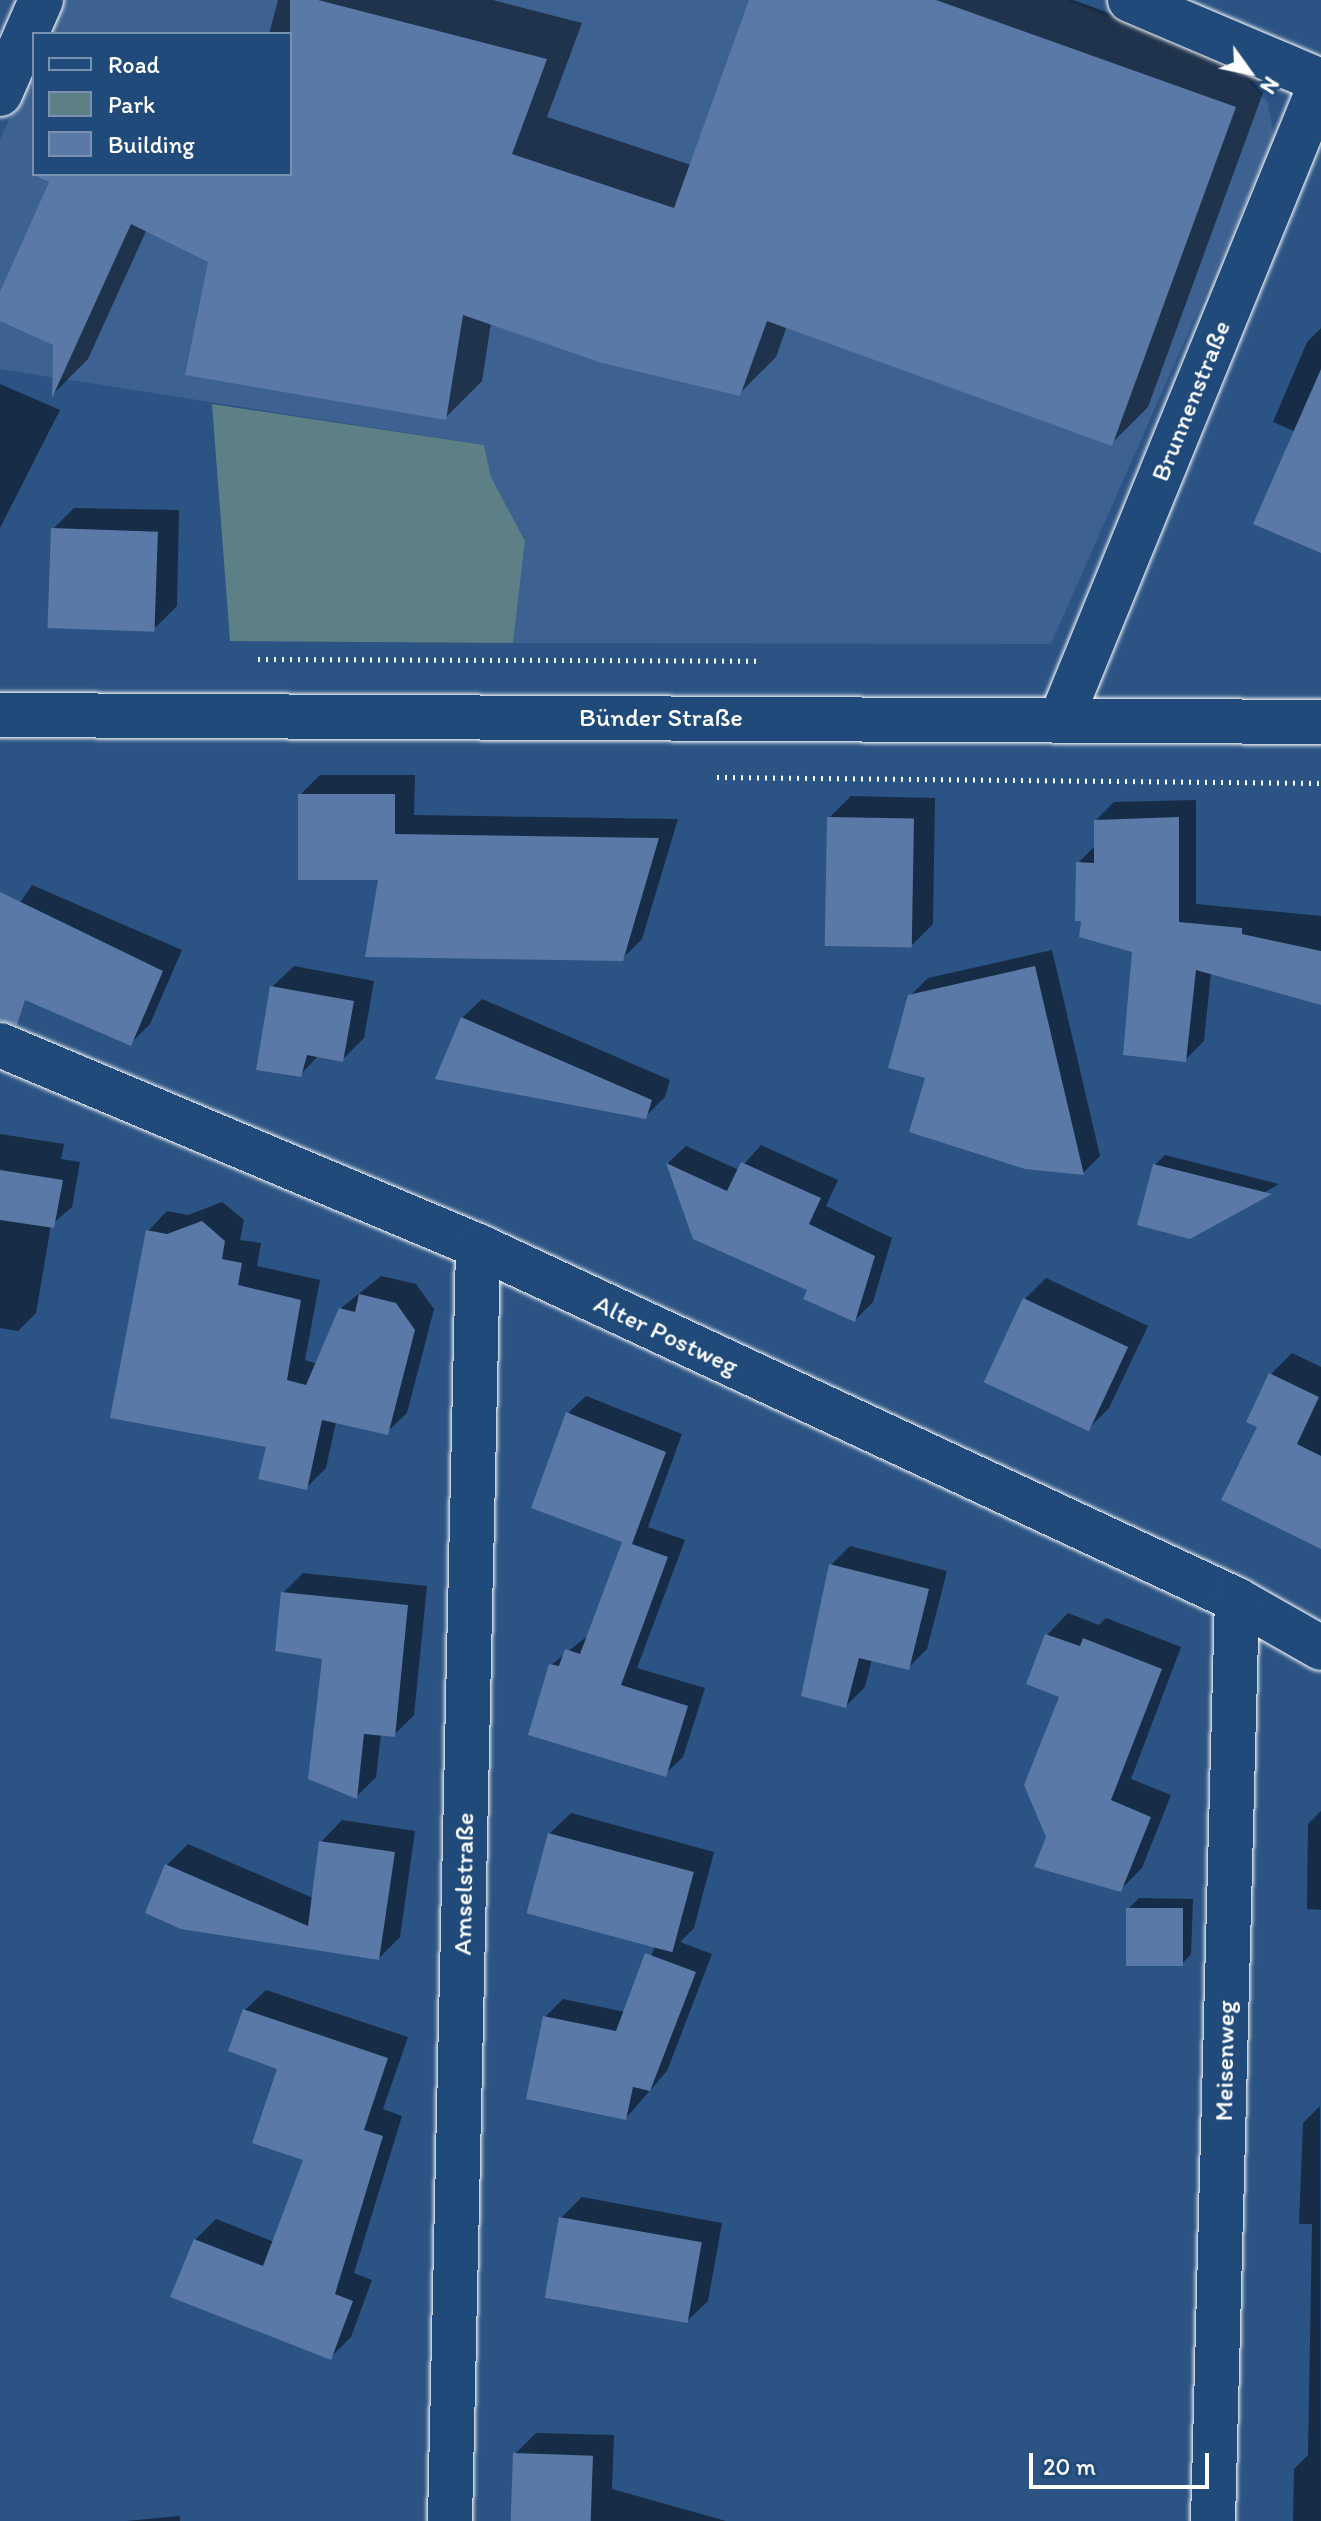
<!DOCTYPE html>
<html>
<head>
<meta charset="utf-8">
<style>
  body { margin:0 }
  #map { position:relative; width:1321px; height:2521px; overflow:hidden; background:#2b5383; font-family:Itim,sans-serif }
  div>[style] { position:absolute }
  .built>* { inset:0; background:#3d6190 }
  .green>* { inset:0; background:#5c8086 }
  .shadow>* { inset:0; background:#0007 }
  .building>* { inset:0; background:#5a79a6; transform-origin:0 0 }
  .path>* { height:5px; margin-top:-2.5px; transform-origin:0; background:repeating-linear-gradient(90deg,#fff 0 2px,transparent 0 8px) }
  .roads { filter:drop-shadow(0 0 2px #fff) drop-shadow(0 0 2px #fff) }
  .street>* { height:44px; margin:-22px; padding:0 22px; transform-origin:22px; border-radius:22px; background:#1f4a7a }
  .secondary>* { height:44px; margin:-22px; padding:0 22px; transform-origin:22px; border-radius:22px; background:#1f4a7a }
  span { translate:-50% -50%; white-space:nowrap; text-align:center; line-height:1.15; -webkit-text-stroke:7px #1f4a7a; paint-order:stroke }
  .street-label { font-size:26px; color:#fff }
  .legend { position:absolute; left:32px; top:32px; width:260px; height:144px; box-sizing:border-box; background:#1f4a7a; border:2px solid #7992af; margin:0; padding:10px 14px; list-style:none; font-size:24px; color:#fff }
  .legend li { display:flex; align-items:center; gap:16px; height:40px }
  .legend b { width:40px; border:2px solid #7992af }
  .north { position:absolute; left:1209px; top:32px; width:80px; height:80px; -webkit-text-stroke:6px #1f4a7a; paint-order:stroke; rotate:123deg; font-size:22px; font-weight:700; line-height:32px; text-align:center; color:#fff }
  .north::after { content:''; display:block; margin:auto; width:28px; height:36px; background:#fff; clip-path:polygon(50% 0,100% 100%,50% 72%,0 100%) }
  .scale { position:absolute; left:1029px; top:2453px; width:180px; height:36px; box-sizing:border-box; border:4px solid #fff; border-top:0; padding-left:10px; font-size:24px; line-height:28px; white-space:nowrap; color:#fff; -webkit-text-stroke:6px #1f4a7a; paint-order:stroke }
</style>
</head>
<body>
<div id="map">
  <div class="built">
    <div style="clip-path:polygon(61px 0,1066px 0,1240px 73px,1268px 103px,1274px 138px,1051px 644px,513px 643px,525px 541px,491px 477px,484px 445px,0 369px,0 140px,34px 62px,34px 174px,290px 174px,290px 34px,46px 34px)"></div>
  </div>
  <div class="green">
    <div style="clip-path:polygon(212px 404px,484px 445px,491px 477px,525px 541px,513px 643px,230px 641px)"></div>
  </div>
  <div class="shadow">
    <div style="clip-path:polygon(278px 0,493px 0,582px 23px,547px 117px,691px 165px,751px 0,1073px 0,1271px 71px,1148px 407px,1112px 443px,787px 326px,776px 357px,739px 394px,491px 323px,482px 381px,445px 418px,210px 261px,147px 229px,88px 359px,54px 393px,55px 343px,0 319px,0 298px,57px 174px,290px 174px,290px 34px,269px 34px)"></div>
    <div style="clip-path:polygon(1321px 328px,1321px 551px,1296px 432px,1273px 422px,1307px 342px)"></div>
    <div style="clip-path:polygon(0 384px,60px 410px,0 528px)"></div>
    <div style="clip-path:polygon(74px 508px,179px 510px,177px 606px,156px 627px,53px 529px)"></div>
    <div style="clip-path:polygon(320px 775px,415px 775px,414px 815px,678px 819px,642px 939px,622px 959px,381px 878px,300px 795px)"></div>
    <div style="clip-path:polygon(851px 796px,935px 798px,933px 924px,912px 945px,829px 818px)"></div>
    <div style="clip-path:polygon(1196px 800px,1196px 904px,1321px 916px,1321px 994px,1211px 972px,1204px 1041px,1186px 1059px,1134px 951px,1084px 919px,1078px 863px,1096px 845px,1096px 820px,1114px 802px)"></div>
    <div style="clip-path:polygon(32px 885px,182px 950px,150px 1024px,130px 1044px,0 987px,0 933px)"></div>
    <div style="clip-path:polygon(1052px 950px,1100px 1156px,1083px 1173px,928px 1077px,910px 996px,928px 978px)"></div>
    <div style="clip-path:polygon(294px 966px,374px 981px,364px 1038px,342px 1060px,319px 1055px,300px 1075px,272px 987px)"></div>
    <div style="clip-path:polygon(482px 999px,670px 1080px,665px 1097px,645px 1117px,462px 1018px)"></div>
    <div style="clip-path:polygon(0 1134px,64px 1144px,61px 1159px,80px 1162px,72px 1207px,51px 1225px,36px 1313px,18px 1331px,0 1328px)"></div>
    <div style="clip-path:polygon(761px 1145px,838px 1180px,826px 1206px,892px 1238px,873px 1302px,855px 1320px,810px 1289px,695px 1237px,668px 1163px,686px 1146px,739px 1170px)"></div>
    <div style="clip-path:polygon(1165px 1155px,1279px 1184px,1190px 1236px,1155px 1165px)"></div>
    <div style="clip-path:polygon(222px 1202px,244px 1220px,240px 1240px,261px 1243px,257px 1266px,320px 1280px,305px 1360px,318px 1364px,340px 1309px,381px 1276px,416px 1284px,434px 1309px,407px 1413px,387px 1432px,336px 1422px,326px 1468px,306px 1488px,268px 1446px,148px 1231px,167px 1211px,188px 1215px)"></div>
    <div style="clip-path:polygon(1046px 1278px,1148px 1326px,1109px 1408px,1088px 1429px,1025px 1299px)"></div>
    <div style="clip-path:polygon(1292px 1353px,1321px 1367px,1321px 1547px,1259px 1426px,1271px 1374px)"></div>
    <div style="clip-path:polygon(586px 1396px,682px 1434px,648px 1527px,685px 1540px,637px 1668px,705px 1688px,683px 1757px,665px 1774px,551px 1665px,590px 1634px,624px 1540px,568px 1413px)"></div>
    <div style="clip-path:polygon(850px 1546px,947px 1571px,927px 1649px,908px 1668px,872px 1659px,865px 1687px,846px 1706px,831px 1565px)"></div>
    <div style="clip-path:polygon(303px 1573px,427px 1586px,414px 1715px,394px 1735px,381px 1734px,376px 1777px,356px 1797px,324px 1658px,283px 1593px)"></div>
    <div style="clip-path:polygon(1068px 1613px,1099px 1625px,1106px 1618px,1181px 1647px,1131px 1779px,1171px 1795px,1142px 1868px,1120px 1890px,1048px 1837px,1062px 1696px,1028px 1683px,1047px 1635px)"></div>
    <div style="clip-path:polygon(1321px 1811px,1321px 1910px,1307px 1909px,1308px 1824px)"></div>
    <div style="clip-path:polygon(571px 1813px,714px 1852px,694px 1928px,680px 1942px,712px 1954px,667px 2071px,626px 2118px,545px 2017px,563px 1999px,625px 2012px,656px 1945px,549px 1834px)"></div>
    <div style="clip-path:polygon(342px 1820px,415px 1831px,400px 1937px,379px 1958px,148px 1912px,167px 1865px,188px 1844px,313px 1898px,321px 1842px)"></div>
    <div style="clip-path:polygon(1139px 1898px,1193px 1899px,1191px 1954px,1181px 1965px,1128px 1909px)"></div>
    <div style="clip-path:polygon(266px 1990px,408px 2037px,383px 2109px,402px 2116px,354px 2273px,372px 2280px,351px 2337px,330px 2358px,195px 2240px,216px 2219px,274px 2242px,305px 2159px,279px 2068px,245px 2010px)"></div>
    <div style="clip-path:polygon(1320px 2106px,1321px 2521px,1293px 2521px,1294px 2469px,1308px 2455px,1312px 2224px,1299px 2224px,1303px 2123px)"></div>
    <div style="clip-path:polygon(582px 2197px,722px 2223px,708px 2301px,686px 2322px,561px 2218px)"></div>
    <div style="clip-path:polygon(536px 2433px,614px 2435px,612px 2489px,726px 2521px,513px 2521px,515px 2454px)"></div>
    <div style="clip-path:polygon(180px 2516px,180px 2521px,126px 2521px)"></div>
  </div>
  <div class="building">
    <div style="clip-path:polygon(290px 0,318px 0,547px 59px,512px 154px,674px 208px,749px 0,936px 0,1236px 107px,1112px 446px,767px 321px,740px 396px,602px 363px,463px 315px,446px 420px,185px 375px,208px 262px,131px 224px,52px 398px,53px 345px,0 321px,0 292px,49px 182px,32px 174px,290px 174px)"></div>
    <div style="clip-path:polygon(1321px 369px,1321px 553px,1253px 524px)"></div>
    <div style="left:51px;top:528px;width:107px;height:100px;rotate:2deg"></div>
    <div style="clip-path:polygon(298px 794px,395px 794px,395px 834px,659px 838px,623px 961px,365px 957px,378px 880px,298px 880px)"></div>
    <div style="left:827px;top:817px;width:87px;height:129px;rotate:1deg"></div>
    <div style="clip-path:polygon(1179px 817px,1179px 922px,1242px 928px,1242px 934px,1321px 951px,1321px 1005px,1196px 970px,1186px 1062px,1123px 1055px,1132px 952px,1079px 937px,1081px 921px,1075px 921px,1076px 862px,1094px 863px,1094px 820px)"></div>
    <div style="clip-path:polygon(0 892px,163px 971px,131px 1046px,25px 1000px,17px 1025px,0 1021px)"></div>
    <div style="clip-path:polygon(1035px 966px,1084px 1175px,1025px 1169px,909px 1132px,925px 1078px,888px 1068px,908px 995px)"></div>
    <div style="clip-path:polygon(270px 986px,354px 1001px,343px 1062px,307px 1055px,301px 1077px,256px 1070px)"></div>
    <div style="clip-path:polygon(461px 1017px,652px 1100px,646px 1119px,435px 1079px)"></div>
    <div style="clip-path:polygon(741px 1162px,821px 1198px,809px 1224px,875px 1256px,855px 1322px,803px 1299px,807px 1290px,693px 1239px,666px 1163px,727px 1191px)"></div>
    <div style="clip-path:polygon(1153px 1164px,1272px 1194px,1190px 1239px,1137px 1225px)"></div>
    <div style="clip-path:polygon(0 1170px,63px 1180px,54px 1228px,0 1220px)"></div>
    <div style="clip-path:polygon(202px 1221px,225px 1241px,222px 1259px,242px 1263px,238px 1285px,301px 1300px,287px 1380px,306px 1385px,339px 1308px,355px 1312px,359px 1294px,396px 1303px,415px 1330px,388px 1435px,322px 1420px,307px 1490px,258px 1479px,266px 1447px,110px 1418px,146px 1230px,167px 1234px)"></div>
    <div style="left:1023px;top:1298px;width:116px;height:93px;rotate:25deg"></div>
    <div style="clip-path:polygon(1269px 1373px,1319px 1397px,1297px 1444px,1321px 1456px,1321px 1549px,1221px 1500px,1257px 1427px,1246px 1422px)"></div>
    <div style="clip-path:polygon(566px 1412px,666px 1452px,632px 1544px,668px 1557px,621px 1685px,688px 1706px,666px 1777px,528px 1735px,549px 1664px,559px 1666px,565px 1649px,580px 1654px,622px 1542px,531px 1508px)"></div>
    <div style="clip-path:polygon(829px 1564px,929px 1589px,909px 1670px,859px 1658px,846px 1708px,801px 1696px)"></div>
    <div style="clip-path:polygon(281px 1592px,408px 1605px,395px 1737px,364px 1734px,357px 1799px,308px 1779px,322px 1659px,275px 1651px)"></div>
    <div style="clip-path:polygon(1045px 1634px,1080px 1646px,1083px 1638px,1162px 1669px,1111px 1800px,1151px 1817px,1121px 1892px,1034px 1867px,1046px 1837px,1024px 1785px,1059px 1697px,1026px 1684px)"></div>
    <div style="left:548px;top:1833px;width:151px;height:83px;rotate:15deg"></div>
    <div style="clip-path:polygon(319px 1841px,395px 1852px,379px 1960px,181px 1929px,145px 1913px,165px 1864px,308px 1926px)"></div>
    <div style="left:1126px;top:1908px;width:57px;height:58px"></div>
    <div style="clip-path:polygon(645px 1953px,696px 1972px,650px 2091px,633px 2087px,626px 2120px,526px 2099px,543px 2016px,616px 2031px)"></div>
    <div style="clip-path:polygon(243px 2009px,388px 2058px,364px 2130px,383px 2136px,335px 2294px,353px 2301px,331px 2360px,170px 2297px,194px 2239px,263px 2266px,303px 2160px,252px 2143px,277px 2069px,228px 2051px)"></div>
    <div style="left:559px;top:2217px;width:145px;height:82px;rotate:10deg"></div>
    <div style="left:513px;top:2453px;width:80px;height:68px;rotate:2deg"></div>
  </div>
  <div class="path">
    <div style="left:258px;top:659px;width:498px;rotate:0.2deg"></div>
    <div style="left:717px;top:777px;width:604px;rotate:0.57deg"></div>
  </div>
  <div class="roads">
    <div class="street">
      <div style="left:1130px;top:0;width:207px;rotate:23deg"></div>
      <div style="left:0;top:94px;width:103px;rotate:-66.4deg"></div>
      <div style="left:1061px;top:719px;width:687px;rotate:-67.77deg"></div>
      <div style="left:0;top:1045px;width:519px;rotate:22.81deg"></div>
      <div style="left:478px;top:1246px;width:837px;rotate:25deg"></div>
      <div style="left:1237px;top:1600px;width:97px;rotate:29.7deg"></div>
      <div style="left:450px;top:2521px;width:1275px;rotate:-88.74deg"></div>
      <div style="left:1213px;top:2521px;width:921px;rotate:-88.51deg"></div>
    </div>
    <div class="secondary">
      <div style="left:0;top:715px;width:1321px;rotate:0.3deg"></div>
    </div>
  </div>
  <div class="street-label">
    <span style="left:1191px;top:401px;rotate:-68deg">Brunnenstraße</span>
    <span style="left:661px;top:718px">Bünder Straße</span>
    <span style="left:666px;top:1335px;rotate:25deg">Alter Postweg</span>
    <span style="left:464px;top:1884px;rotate:-89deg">Amselstraße</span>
    <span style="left:1225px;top:2061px;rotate:-89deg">Meisenweg</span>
  </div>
  <ul class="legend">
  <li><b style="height:10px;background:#1f4a7a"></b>Road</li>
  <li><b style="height:22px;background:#5c8086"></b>Park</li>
  <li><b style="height:22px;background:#5a79a6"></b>Building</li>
  </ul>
  <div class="north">N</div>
  <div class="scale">20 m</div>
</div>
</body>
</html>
